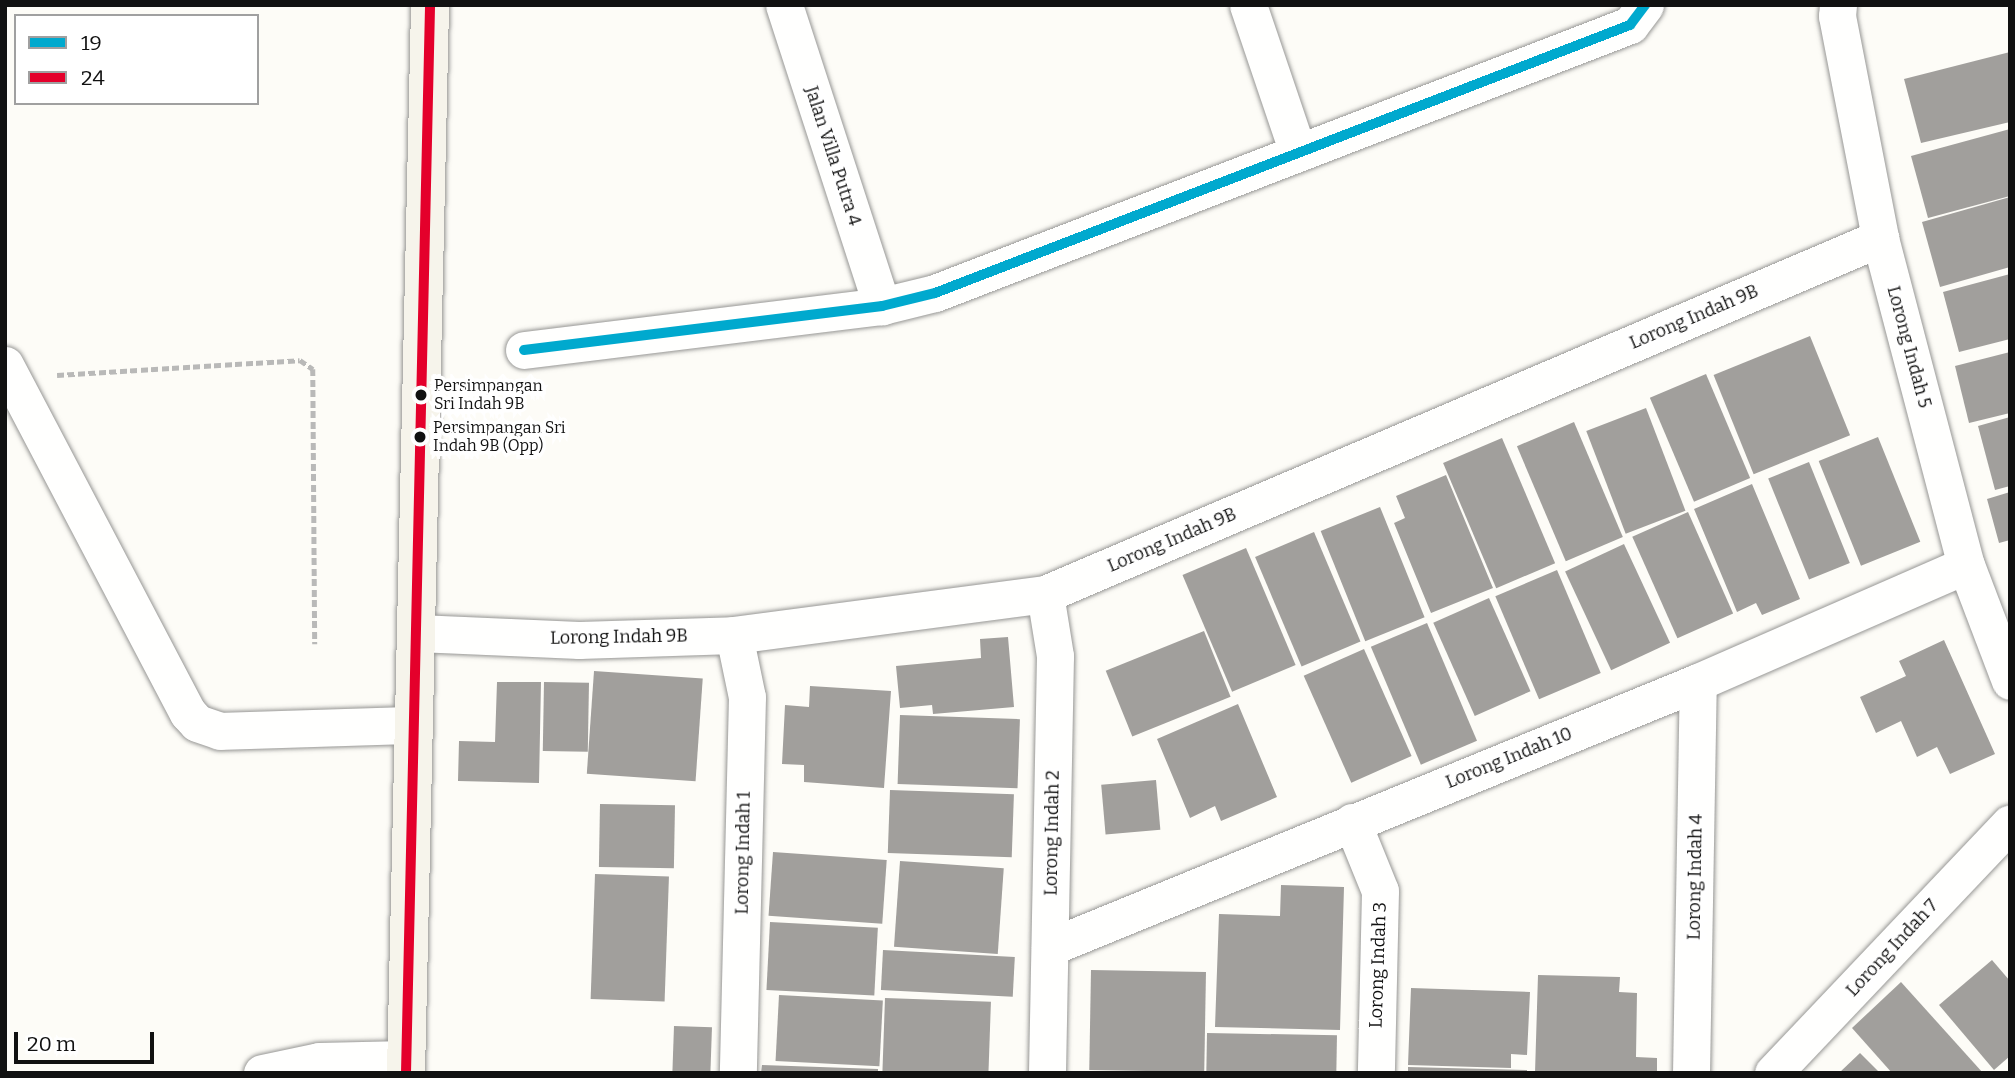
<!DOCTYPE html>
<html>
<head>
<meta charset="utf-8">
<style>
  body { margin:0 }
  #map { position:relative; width:2015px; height:1078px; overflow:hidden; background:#fdfcf7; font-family:Bitter,serif }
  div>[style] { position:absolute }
  .building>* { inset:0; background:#a19f9c; transform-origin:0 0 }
  .path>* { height:4.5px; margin-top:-2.25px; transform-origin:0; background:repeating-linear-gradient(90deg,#b9b9b8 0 7px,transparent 0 10.5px) }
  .roads { filter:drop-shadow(0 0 2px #979795) drop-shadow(0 0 2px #979795) }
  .street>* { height:37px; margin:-18.5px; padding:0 18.5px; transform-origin:18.5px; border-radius:18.5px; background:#fffffe }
  .secondary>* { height:38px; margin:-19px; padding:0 19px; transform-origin:19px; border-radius:19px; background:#f6f4eb }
  .bus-1>* { height:10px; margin:-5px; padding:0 5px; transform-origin:5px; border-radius:5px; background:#00a9ce }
  .bus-2>* { height:10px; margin:-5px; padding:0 5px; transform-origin:5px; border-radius:5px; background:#e4002b }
  .dots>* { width:19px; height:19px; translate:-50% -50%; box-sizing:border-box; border:4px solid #fff; border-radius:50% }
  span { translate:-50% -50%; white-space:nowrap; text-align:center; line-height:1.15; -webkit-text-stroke:7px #fff; paint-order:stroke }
  .bus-label { font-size:16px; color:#111 }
  .left { translate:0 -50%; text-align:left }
  .street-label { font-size:18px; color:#111 }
  .frame { position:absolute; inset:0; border:7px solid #111; pointer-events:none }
  .legend { position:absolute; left:14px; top:14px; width:245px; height:91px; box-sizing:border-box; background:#fff; border:2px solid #a0a0a0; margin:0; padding:9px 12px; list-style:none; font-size:21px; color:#111 }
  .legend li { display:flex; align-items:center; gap:14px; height:35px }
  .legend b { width:35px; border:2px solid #a0a0a0 }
  .scale { position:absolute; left:14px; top:1032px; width:140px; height:32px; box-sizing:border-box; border:4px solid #111; border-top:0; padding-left:9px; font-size:21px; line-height:24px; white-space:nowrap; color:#111; -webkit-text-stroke:5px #fff; paint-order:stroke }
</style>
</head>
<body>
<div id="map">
  <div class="building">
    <div style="clip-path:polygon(2010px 52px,2010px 122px,1921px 143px,1904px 79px)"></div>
    <div style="clip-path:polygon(2010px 129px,2010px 196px,1928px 218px,1911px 156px)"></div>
    <div style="clip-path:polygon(2010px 197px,2010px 267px,1940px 287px,1922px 222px)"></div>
    <div style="clip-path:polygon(2010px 274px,2010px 339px,1959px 352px,1943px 292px)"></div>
    <div style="left:1810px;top:336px;width:107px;height:104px;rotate:68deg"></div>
    <div style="clip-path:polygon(2010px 352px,2010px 413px,1969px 423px,1955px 366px)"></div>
    <div style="left:1706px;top:374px;width:113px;height:61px;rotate:67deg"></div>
    <div style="left:1646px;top:408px;width:110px;height:64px;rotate:69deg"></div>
    <div style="clip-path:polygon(2010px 417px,2010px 486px,1995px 490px,1978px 426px)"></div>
    <div style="left:1574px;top:422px;width:125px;height:62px;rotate:67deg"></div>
    <div style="left:1878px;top:437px;width:113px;height:64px;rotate:68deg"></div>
    <div style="left:1502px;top:438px;width:136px;height:64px;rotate:67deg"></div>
    <div style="left:1809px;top:462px;width:109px;height:44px;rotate:68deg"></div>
    <div style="clip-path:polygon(1446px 475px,1493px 588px,1431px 613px,1394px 523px,1405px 518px,1396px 496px)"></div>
    <div style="clip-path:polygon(1752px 484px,1800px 599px,1762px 615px,1756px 603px,1737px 612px,1694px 509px)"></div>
    <div style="clip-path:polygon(2010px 492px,2010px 540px,1999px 543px,1987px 499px)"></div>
    <div style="left:1380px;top:507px;width:119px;height:64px;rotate:68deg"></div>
    <div style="left:1688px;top:512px;width:111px;height:61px;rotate:66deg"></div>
    <div style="left:1314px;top:532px;width:119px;height:64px;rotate:67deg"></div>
    <div style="left:1624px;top:544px;width:109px;height:65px;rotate:65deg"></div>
    <div style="left:1246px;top:548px;width:127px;height:69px;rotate:67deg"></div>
    <div style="left:1557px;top:570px;width:112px;height:67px;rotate:67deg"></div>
    <div style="left:1489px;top:598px;width:102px;height:61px;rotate:66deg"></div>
    <div style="left:1427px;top:623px;width:128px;height:61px;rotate:67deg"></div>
    <div style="left:1204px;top:631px;width:71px;height:106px;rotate:68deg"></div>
    <div style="clip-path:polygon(1008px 637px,1014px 707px,933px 714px,932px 705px,900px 708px,896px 666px,981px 658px,980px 639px)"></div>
    <div style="clip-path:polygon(1944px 640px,1995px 754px,1950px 774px,1937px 747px,1917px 757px,1901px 721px,1876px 733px,1860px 697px,1906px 676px,1899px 661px)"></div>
    <div style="left:1364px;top:649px;width:117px;height:66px;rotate:66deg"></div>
    <div style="left:594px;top:671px;width:109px;height:103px;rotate:4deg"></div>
    <div style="clip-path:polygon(497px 682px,541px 682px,539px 783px,458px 781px,459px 741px,495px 742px)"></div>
    <div style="left:544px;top:682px;width:45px;height:69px;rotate:1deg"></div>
    <div style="clip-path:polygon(810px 686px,891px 691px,884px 788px,804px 782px,804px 765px,782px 764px,785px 705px,809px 707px)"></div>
    <div style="clip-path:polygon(1238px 704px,1277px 797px,1221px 821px,1215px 806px,1190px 818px,1157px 739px)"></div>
    <div style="left:900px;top:715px;width:120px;height:69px;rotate:2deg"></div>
    <div style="left:1156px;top:780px;width:50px;height:55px;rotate:85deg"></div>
    <div style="left:890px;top:790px;width:124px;height:63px;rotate:2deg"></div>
    <div style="left:600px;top:804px;width:75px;height:63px;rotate:1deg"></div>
    <div style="left:773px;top:852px;width:114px;height:64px;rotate:4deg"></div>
    <div style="left:900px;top:861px;width:104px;height:86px;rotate:4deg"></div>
    <div style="left:595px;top:874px;width:74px;height:125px;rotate:2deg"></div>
    <div style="clip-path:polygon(1281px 885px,1344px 887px,1340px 1030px,1215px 1027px,1219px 914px,1280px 916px)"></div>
    <div style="left:770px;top:922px;width:108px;height:68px;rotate:3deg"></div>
    <div style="left:883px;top:950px;width:132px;height:40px;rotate:3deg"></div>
    <div style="clip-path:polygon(1992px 960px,2010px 981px,2010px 1056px,1994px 1070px,1939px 1005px)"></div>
    <div style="left:1091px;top:970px;width:115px;height:100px;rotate:1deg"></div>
    <div style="clip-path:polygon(1538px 975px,1620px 977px,1619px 992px,1637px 993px,1636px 1057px,1657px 1058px,1657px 1073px,1535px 1073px)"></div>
    <div style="clip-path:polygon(1901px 982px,1983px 1073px,1892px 1073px,1852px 1028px)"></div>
    <div style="clip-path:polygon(1411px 988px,1530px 992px,1527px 1055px,1511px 1054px,1511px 1068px,1408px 1065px)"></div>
    <div style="left:779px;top:995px;width:104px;height:66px;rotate:3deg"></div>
    <div style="left:885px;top:998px;width:106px;height:75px;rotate:2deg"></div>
    <div style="left:674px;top:1026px;width:38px;height:47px;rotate:2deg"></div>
    <div style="left:1207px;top:1033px;width:130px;height:40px;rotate:1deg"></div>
    <div style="clip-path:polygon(1860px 1053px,1880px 1073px,1839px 1073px)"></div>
    <div style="clip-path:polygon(762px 1065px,878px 1069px,878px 1073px,761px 1073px)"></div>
    <div style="clip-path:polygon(1408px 1067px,1527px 1070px,1527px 1073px,1408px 1073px)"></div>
  </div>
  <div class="path">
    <div style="left:57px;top:375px;width:243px;rotate:-3.5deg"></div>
    <div style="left:300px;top:360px;width:16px;rotate:35deg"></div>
    <div style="left:313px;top:369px;width:275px;rotate:89.6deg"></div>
  </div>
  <div class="roads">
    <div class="street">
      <div style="left:784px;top:5px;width:317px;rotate:72deg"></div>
      <div style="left:1248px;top:5px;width:156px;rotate:71.3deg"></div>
      <div style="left:1838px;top:5px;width:11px;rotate:95deg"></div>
      <div style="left:1837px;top:16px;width:226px;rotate:79deg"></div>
      <div style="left:1880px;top:238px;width:338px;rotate:75.3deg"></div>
      <div style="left:1966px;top:565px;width:124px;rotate:69.2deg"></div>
      <div style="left:524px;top:350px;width:361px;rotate:-7deg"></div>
      <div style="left:882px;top:306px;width:55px;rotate:-13.8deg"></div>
      <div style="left:935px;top:293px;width:745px;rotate:-21.09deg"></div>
      <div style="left:1630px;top:25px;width:25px;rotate:-53deg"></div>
      <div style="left:5px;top:365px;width:393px;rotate:62.3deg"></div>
      <div style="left:188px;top:713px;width:13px;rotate:48deg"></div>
      <div style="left:197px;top:723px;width:24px;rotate:19deg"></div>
      <div style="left:220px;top:731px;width:194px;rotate:-1.8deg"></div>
      <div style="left:1045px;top:594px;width:63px;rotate:80.8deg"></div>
      <div style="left:1055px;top:656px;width:417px;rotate:91.1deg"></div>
      <div style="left:417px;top:633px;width:162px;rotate:2.5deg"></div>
      <div style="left:579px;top:640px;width:155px;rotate:-1.8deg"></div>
      <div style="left:734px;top:635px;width:314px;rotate:-7.5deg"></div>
      <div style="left:1045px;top:594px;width:908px;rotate:-23.09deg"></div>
      <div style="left:734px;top:635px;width:63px;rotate:78.2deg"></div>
      <div style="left:747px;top:697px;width:376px;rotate:91.4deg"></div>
      <div style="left:1352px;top:822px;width:74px;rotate:67.9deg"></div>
      <div style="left:1380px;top:891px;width:182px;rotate:91.3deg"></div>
      <div style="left:1050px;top:947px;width:700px;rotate:-22.24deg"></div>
      <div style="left:1698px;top:682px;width:292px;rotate:-23.6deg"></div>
      <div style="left:262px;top:1073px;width:58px;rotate:-11.9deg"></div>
      <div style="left:319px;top:1061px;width:87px;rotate:-1.3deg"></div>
      <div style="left:1691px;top:1073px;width:391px;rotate:-89deg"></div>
      <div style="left:1773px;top:1073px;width:344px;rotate:-46.5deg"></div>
    </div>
    <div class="secondary">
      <div style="left:406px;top:1073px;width:1068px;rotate:-88.71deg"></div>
    </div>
  </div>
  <div class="bus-1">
    <div style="left:524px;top:350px;width:361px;rotate:-7deg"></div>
    <div style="left:882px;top:306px;width:55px;rotate:-13.8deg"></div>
    <div style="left:935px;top:293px;width:745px;rotate:-21.09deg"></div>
    <div style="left:1630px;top:25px;width:25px;rotate:-53deg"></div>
  </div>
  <div class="bus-2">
    <div style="left:406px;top:1073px;width:1068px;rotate:-88.71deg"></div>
  </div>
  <div class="dots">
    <div style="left:421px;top:395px;background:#111"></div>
    <div style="left:420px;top:437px;background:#111"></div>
  </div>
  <div class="bus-label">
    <span class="left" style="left:434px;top:395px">Persimpangan<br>Sri Indah 9B</span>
    <span class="left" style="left:433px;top:437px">Persimpangan Sri<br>Indah 9B (Opp)</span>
  </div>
  <div class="street-label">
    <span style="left:833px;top:156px;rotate:72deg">Jalan Villa Putra 4</span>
    <span style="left:1694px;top:317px;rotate:-23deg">Lorong Indah 9B</span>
    <span style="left:1909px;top:347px;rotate:75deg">Lorong Indah 5</span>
    <span style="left:1172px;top:540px;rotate:-23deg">Lorong Indah 9B</span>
    <span style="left:619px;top:637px;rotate:-1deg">Lorong Indah 9B</span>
    <span style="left:1509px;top:758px;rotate:-22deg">Lorong Indah 10</span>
    <span style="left:1052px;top:833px;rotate:-89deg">Lorong Indah 2</span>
    <span style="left:743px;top:853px;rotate:-89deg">Lorong Indah 1</span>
    <span style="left:1695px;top:877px;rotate:-89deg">Lorong Indah 4</span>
    <span style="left:1892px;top:948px;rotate:-47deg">Lorong Indah 7</span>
    <span style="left:1378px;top:965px;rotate:-88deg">Lorong Indah 3</span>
  </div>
  <div class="frame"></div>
  <ul class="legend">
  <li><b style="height:9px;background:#00a9ce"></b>19</li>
  <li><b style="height:9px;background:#e4002b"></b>24</li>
  </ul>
  <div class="scale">20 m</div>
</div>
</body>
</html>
